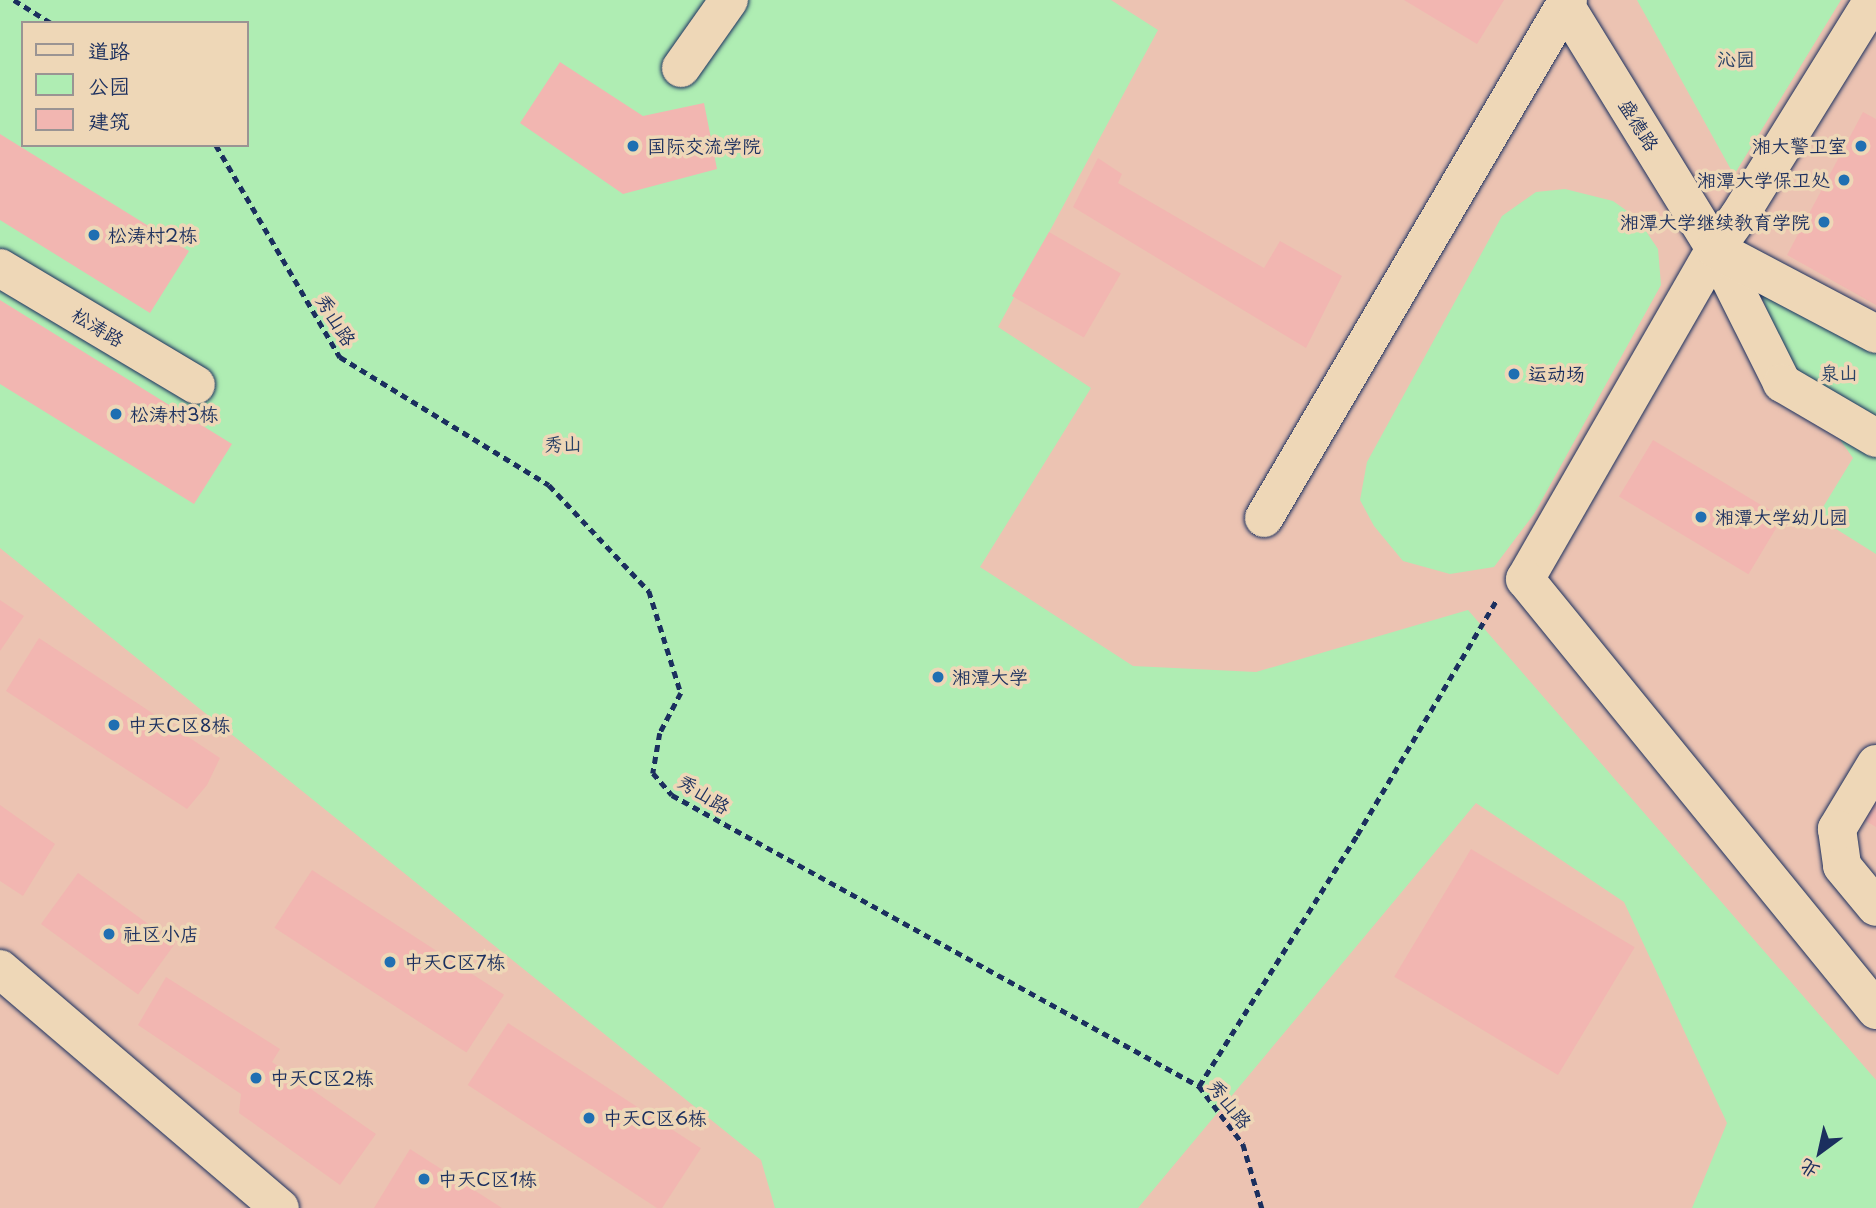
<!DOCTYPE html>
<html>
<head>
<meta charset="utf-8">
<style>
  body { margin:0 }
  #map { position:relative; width:1876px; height:1208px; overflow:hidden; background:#efcdb5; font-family:"Playpen Sans","LXGW WenKai TC",sans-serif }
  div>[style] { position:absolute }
  .built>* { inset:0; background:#ecc3b2 }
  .green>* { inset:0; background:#afedb3 }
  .building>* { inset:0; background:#f2b6b1; transform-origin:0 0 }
  .path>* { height:4.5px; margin-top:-2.25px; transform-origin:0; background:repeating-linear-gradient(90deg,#1b2f5e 0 7px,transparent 0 12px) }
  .roads { filter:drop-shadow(0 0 2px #1b2f5e) drop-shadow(0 0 2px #1b2f5e) }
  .minor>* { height:38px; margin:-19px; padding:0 19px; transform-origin:19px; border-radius:19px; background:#eed7b7 }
  .dots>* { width:19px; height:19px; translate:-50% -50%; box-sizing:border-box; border:4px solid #eed7b7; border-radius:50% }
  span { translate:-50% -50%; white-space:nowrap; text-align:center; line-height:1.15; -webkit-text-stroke:7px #eed7b7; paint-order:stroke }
  .park-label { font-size:19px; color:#2a4266 }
  .street-label { font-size:19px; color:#1b2f5e }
  .poi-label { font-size:19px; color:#1b2f5e }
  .left { translate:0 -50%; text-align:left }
  .right { translate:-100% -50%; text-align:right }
  .legend { position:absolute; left:21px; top:21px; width:228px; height:126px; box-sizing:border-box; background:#eed7b7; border:2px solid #9a9493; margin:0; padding:9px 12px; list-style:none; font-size:21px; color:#1b2f5e }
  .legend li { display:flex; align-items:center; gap:14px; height:35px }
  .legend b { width:35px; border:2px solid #9a9493 }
  .north { position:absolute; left:1785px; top:1117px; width:70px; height:70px; -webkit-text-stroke:5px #eed7b7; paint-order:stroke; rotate:213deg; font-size:19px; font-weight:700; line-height:28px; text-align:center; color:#1b2f5e }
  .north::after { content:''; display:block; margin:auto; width:24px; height:32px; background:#1b2f5e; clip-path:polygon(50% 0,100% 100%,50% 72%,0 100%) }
</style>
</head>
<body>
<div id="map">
  <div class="built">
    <div style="clip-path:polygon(evenodd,0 0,1876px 0,1876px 1208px,0 1208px,0 0,23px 23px,247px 23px,247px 145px,23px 145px,23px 23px)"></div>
  </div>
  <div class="green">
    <div style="clip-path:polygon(evenodd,0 0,1111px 0,1158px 30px,998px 327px,1091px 388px,980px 567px,1133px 666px,1256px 672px,1468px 610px,1876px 1080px,1876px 1208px,1692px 1208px,1727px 1123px,1624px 902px,1476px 803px,1138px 1208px,775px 1208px,761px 1160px,0 548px,0 0,23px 23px,247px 23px,247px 145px,23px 145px,23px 23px)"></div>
    <div style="clip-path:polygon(1637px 0,1841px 0,1734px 175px)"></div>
    <div style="clip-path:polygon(1565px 189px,1613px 201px,1637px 218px,1658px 249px,1661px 285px,1534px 514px,1494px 567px,1450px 574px,1403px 561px,1374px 526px,1360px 500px,1367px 462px,1502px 216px,1536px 192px)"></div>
    <div style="clip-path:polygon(1759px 290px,1876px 351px,1876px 554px,1817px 517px,1853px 458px,1791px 370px)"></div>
  </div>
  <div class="building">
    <div style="clip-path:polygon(1404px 0,1504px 0,1477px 44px)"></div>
    <div style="clip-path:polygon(560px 62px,643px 116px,704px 103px,717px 169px,623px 194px,520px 123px)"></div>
    <div style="clip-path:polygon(1863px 112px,1876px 119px,1876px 305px,1787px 255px)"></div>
    <div style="clip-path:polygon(0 134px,189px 251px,150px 313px,0 220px)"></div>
    <div style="clip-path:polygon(1098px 158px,1122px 174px,1118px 183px,1264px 268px,1280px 241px,1342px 276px,1306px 348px,1073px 207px)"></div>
    <div style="left:1049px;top:232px;width:83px;height:74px;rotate:30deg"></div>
    <div style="clip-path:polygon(0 300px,232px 444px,194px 504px,0 384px)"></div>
    <div style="left:1653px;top:440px;width:151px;height:66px;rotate:31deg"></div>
    <div style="clip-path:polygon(0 600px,24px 616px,0 651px)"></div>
    <div style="clip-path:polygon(39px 638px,220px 758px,207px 785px,187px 809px,6px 691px)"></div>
    <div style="clip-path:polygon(1876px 789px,1876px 827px,1859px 817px)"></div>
    <div style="clip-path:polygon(0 805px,55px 844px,23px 896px,0 881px)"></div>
    <div style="left:1471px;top:849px;width:191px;height:149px;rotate:31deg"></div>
    <div style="left:312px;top:870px;width:229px;height:69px;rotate:33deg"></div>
    <div style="left:78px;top:873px;width:120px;height:63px;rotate:36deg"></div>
    <div style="clip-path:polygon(166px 977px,280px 1049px,272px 1062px,376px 1134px,340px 1185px,239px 1113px,241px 1094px,138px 1025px)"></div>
    <div style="left:508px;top:1023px;width:230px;height:74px;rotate:33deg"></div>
    <div style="clip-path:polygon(410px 1149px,502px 1208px,374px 1208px)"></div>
  </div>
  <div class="path">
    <div style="left:14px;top:0;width:44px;rotate:31.9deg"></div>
    <div style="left:216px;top:145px;width:246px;rotate:59.7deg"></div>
    <div style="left:340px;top:357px;width:245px;rotate:31.5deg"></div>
    <div style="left:549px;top:485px;width:146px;rotate:46.7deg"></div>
    <div style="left:649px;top:591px;width:107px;rotate:72.6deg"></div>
    <div style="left:681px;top:693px;width:45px;rotate:117.7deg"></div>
    <div style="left:660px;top:733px;width:41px;rotate:99.9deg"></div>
    <div style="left:653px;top:773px;width:29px;rotate:49deg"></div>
    <div style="left:672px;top:795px;width:602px;rotate:28.91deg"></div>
    <div style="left:1199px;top:1086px;width:73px;rotate:52.8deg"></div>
    <div style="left:1243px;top:1144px;width:67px;rotate:73.5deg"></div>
    <div style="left:1199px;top:1086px;width:297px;rotate:-57.8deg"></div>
    <div style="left:1357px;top:835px;width:274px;rotate:-59.3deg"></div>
  </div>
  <div class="roads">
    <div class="minor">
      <div style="left:1568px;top:0;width:6px;rotate:121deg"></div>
      <div style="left:1565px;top:5px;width:286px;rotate:58.4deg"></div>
      <div style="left:1715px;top:249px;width:150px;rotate:63.4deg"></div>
      <div style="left:1782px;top:383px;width:109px;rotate:30.3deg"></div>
      <div style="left:1873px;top:0;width:254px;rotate:121.8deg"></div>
      <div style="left:1739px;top:216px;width:41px;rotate:126deg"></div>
      <div style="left:1715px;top:249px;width:381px;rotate:119.9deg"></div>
      <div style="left:1525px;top:579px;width:556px;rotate:50.84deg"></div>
      <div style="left:681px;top:68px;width:83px;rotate:-54.8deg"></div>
      <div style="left:1715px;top:249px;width:182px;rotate:27.8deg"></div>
      <div style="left:0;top:268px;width:228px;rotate:30.8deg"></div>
      <div style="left:1264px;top:518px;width:595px;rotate:-59.6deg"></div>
      <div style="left:1876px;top:764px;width:76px;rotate:121deg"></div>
      <div style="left:1837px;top:829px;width:37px;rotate:82deg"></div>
      <div style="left:1842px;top:866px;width:53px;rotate:50.3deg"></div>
      <div style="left:0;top:969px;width:368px;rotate:40.5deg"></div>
    </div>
  </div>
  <div class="dots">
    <div style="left:633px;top:146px;background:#1f6fb2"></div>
    <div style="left:1861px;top:146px;background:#1f6fb2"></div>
    <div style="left:1844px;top:180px;background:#1f6fb2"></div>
    <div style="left:1824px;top:222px;background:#1f6fb2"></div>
    <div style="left:94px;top:235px;background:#1f6fb2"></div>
    <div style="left:1514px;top:374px;background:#1f6fb2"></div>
    <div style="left:116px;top:414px;background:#1f6fb2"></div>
    <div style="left:1701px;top:517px;background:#1f6fb2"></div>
    <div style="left:938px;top:677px;background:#1f6fb2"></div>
    <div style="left:114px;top:725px;background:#1f6fb2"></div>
    <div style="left:109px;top:934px;background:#1f6fb2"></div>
    <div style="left:390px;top:962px;background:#1f6fb2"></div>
    <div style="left:256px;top:1078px;background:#1f6fb2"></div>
    <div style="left:589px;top:1118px;background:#1f6fb2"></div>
    <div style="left:424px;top:1179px;background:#1f6fb2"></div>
  </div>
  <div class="park-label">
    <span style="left:1736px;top:59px">沁园</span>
    <span style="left:1839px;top:373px">泉山</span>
    <span style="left:563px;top:444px">秀山</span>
  </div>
  <div class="street-label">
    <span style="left:1639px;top:125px;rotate:58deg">盛德路</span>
    <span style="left:336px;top:320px;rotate:58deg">秀山路</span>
    <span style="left:98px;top:327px;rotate:31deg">松涛路</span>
    <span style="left:704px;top:794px;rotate:32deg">秀山路</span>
    <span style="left:1230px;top:1104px;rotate:52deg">秀山路</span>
  </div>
  <div class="poi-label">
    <span class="left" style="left:647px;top:146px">国际交流学院</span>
    <span class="right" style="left:1847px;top:146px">湘大警卫室</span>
    <span class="right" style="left:1830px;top:180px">湘潭大学保卫处</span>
    <span class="right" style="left:1810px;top:222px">湘潭大学继续教育学院</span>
    <span class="left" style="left:108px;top:235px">松涛村2栋</span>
    <span class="left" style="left:1528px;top:374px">运动场</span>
    <span class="left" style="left:130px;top:414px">松涛村3栋</span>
    <span class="left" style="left:1715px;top:517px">湘潭大学幼儿园</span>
    <span class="left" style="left:952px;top:677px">湘潭大学</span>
    <span class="left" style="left:128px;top:725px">中天C区8栋</span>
    <span class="left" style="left:123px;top:934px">社区小店</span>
    <span class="left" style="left:404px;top:962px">中天C区7栋</span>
    <span class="left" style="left:270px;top:1078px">中天C区2栋</span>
    <span class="left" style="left:603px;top:1118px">中天C区6栋</span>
    <span class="left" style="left:438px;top:1179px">中天C区1栋</span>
  </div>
  <ul class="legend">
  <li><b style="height:9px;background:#eed7b7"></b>道路</li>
  <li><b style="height:19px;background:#afedb3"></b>公园</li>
  <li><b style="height:19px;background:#f2b6b1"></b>建筑</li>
  </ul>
  <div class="north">北</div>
</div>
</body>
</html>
